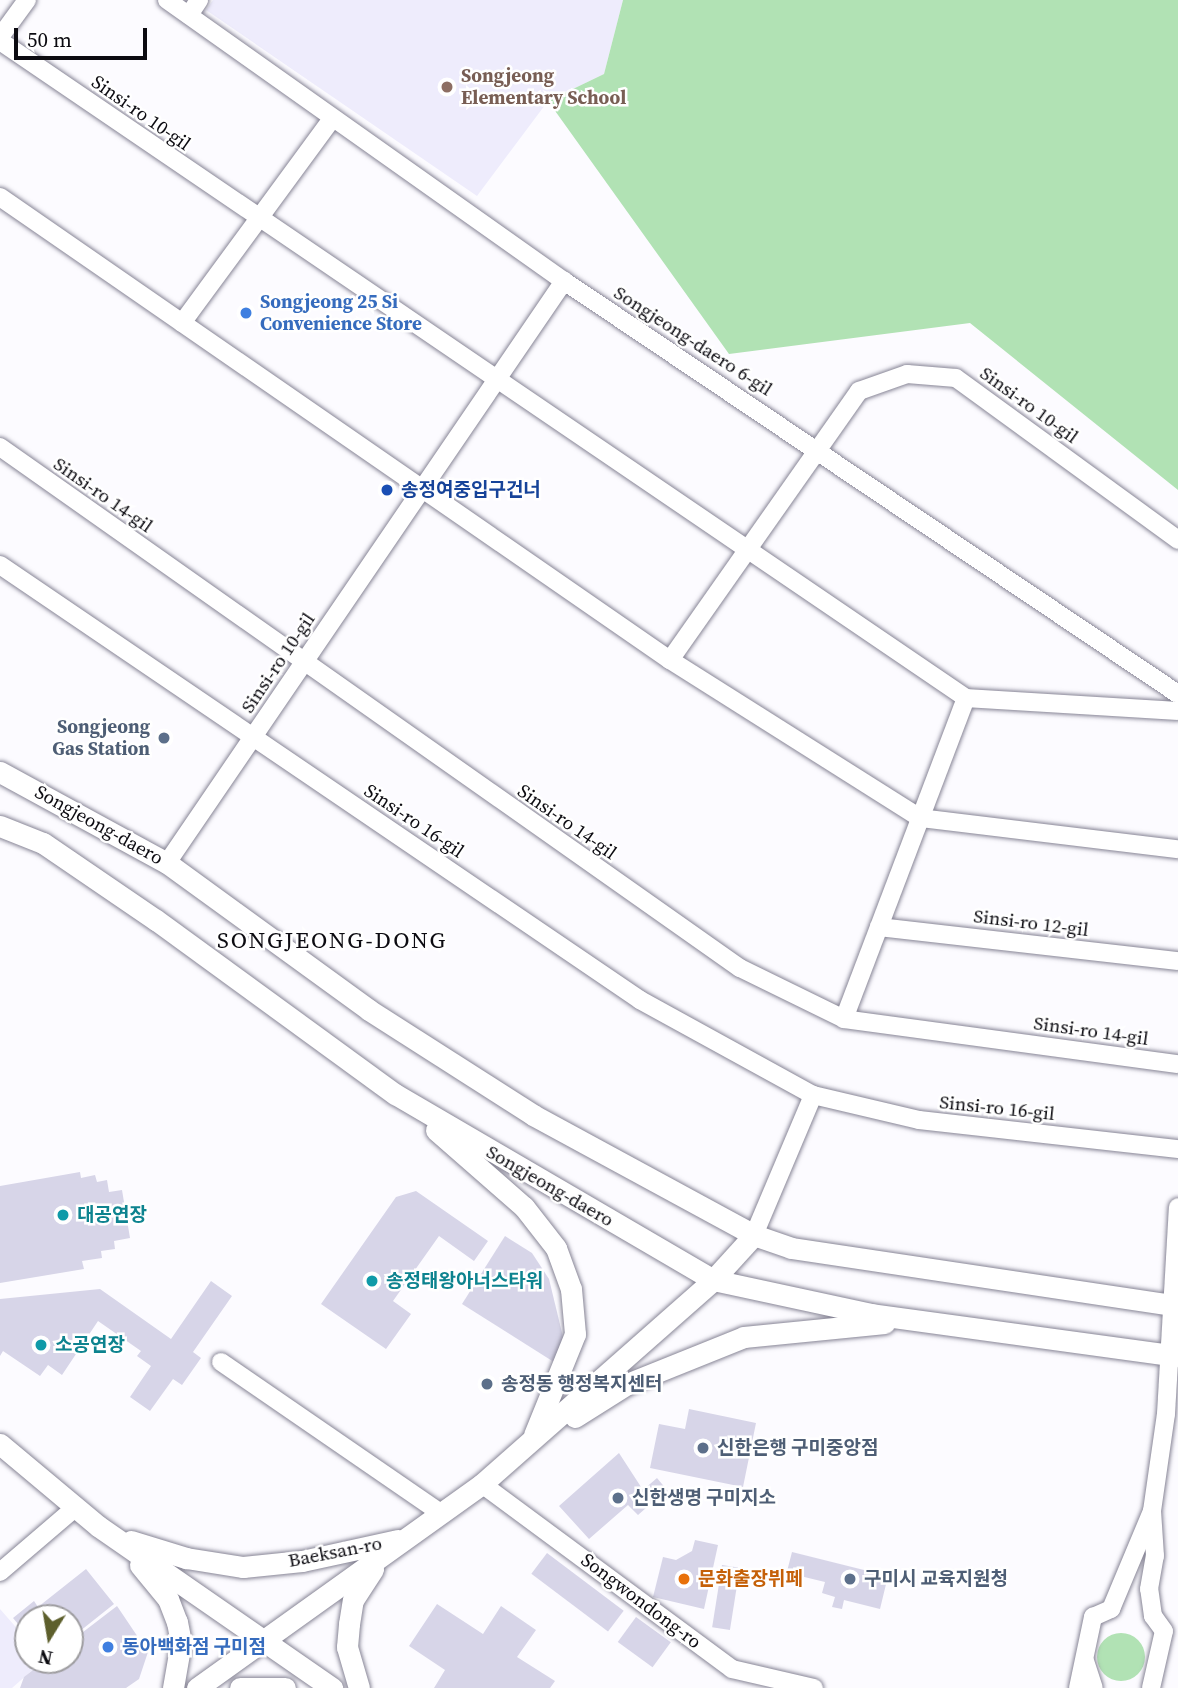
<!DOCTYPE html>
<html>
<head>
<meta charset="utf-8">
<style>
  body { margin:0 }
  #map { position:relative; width:1178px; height:1688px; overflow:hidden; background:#fcfbff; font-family:"Source Serif 4","Noto Sans KR",serif }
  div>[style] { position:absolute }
  .built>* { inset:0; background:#eeecfc }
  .green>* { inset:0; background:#b1e2b4 }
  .round { border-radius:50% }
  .building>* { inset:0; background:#d7d5e8; transform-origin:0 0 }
  .roads { filter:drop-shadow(0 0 2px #878596) drop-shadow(0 0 2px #878596) }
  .minor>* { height:18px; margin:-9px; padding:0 9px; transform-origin:9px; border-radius:9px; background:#fff }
  .tertiary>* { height:21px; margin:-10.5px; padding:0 10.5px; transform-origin:10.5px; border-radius:10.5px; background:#fff }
  .dots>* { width:19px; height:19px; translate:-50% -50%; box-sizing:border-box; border:4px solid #fff; border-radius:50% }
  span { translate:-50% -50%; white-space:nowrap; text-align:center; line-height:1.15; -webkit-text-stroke:5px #fff; paint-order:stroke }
  .education-label { font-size:19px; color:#785e54; font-weight:700 }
  .left { translate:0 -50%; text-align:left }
  .street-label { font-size:19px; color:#0c0b11 }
  .shop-label { font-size:19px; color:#366cbe; font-weight:700 }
  .transit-label { font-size:19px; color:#164399; font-weight:700 }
  .service-label { font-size:19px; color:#4e5e75; font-weight:700 }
  .right { translate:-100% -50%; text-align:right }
  .culture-label { font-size:19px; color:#0d838f; font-weight:700 }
  .food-label { font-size:19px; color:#c56008; font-weight:700 }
  .quarter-label { font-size:23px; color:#0c0b11; letter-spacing:2px }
  .north { position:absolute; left:14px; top:1604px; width:70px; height:70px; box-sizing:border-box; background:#fff; border:2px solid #9e9da0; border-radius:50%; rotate:191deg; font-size:19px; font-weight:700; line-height:28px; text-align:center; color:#0c0b11 }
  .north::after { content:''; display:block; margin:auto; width:24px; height:32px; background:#5d5f2c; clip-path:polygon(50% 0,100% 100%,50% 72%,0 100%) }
  .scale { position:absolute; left:14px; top:28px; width:133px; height:32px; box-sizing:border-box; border:4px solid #0c0b11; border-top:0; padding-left:9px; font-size:21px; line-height:24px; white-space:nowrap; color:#0c0b11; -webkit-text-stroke:5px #fff; paint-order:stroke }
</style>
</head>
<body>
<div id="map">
  <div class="built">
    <div style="clip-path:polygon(213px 0,623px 0,604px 74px,548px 101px,477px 196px,206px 10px)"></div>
    <div style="clip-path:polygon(0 1609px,28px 1641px,28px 1660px,44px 1660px,12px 1688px,0 1688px)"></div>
  </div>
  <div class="green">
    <div style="clip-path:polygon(623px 0,1178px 0,1178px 490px,970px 323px,729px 354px,548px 101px,604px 74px)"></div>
    <div class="round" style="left:1097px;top:1633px;width:48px;height:48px"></div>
  </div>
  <div class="building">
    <div style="clip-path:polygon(80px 1172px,81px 1178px,95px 1175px,97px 1182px,107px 1180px,109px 1192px,122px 1190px,130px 1238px,114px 1241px,115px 1249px,101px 1251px,102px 1258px,82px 1261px,84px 1269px,0 1283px,0 1186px)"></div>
    <div style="clip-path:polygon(416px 1191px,488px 1241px,474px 1261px,439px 1236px,393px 1301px,411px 1314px,386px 1349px,321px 1304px,396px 1197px)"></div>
    <div style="clip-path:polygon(505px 1236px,532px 1253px,549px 1279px,564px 1341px,557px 1364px,462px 1304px)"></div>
    <div style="clip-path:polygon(211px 1281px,232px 1296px,193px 1352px,201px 1358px,182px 1385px,173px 1379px,150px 1411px,130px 1397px,151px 1366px,137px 1356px,141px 1351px,98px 1321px,62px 1375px,48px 1365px,40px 1376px,3px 1351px,0 1356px,0 1299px,100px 1289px,171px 1339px)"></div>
    <div style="clip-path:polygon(689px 1409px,756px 1423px,743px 1487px,650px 1468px,659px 1424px,685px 1429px)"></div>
    <div style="clip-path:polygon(619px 1453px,643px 1490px,657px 1478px,672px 1496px,659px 1506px,654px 1501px,638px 1515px,628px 1505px,589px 1539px,559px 1506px)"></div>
    <div style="clip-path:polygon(695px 1540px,718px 1545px,704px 1609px,653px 1597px,663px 1557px,676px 1560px,692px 1551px)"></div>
    <div style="clip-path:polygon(792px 1552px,888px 1576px,880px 1609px,844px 1600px,842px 1609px,832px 1607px,835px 1597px,822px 1593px,825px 1582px,796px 1575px,794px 1585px,784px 1583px)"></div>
    <div style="left:547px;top:1553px;width:96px;height:26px;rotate:37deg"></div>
    <div style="left:722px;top:1565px;width:18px;height:63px;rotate:9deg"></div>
    <div style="clip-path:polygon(86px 1569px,114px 1604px,70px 1639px,70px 1618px,28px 1618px,28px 1636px,13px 1618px,34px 1601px,38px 1607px)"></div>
    <div style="clip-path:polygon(437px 1604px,483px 1634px,501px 1606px,536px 1630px,517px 1657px,555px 1681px,550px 1688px,434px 1688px,445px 1670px,409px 1646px)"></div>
    <div style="clip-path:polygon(117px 1606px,148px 1652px,139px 1679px,126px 1688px,20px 1688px,24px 1677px,46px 1660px,70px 1660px,70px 1642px)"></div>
    <div style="left:636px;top:1617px;width:43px;height:31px;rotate:36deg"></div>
  </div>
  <div class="roads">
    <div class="minor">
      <div style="left:167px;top:0;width:486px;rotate:35.3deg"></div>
      <div style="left:564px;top:281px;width:740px;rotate:33.93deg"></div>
      <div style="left:189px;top:15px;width:18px;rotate:-56deg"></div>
      <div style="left:0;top:37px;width:46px;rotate:-53.9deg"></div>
      <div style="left:0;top:41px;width:1168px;rotate:34.22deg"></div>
      <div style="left:0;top:197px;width:814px;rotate:34.65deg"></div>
      <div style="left:670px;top:660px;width:296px;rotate:32.3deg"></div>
      <div style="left:920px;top:818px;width:260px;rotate:6.9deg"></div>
      <div style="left:182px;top:323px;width:252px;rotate:-53.7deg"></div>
      <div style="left:0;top:447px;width:905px;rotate:35.15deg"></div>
      <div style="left:740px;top:968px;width:116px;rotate:26.1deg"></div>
      <div style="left:844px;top:1019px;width:337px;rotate:7.7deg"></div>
      <div style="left:0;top:565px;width:774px;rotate:34.2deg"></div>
      <div style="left:640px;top:1000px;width:197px;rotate:28.8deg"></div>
      <div style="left:813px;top:1095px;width:109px;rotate:13.3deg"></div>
      <div style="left:919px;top:1120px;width:261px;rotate:6.4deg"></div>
      <div style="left:670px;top:660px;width:329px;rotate:-54.9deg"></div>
      <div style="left:859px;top:391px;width:51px;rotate:-19.5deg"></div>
      <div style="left:907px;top:374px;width:49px;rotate:4.7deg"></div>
      <div style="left:956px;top:378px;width:275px;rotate:36.1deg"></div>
      <div style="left:966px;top:698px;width:212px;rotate:3.5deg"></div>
      <div style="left:167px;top:863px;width:705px;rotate:-55.7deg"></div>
      <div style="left:879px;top:927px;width:301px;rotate:6.5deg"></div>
      <div style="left:844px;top:1019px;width:343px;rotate:-69.2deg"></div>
      <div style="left:754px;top:1235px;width:152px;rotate:-67.1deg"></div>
      <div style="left:221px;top:1362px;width:267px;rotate:34.5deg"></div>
      <div style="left:482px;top:1484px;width:311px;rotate:36.5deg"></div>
      <div style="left:732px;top:1669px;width:84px;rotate:13deg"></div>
      <div style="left:0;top:1572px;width:99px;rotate:-40.5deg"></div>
      <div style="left:1085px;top:1661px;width:28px;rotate:72deg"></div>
      <div style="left:1078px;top:1688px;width:73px;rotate:-78.1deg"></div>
      <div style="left:1093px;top:1617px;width:20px;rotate:-24deg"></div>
      <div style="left:1111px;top:1609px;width:106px;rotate:-67.3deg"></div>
      <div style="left:1151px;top:1688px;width:58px;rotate:-77.2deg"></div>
      <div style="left:1164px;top:1631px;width:19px;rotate:-126deg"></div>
      <div style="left:1153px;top:1616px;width:27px;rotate:-98deg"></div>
      <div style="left:1149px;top:1589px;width:34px;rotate:-80deg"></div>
      <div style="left:1155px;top:1556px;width:45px;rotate:-93.8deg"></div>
      <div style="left:1152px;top:1511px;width:98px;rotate:-81.8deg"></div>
      <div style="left:1166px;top:1414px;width:207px;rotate:-86.7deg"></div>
    </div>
    <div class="tertiary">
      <div style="left:0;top:772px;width:190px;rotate:28.6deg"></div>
      <div style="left:167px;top:863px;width:250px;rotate:36deg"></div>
      <div style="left:369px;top:1010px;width:195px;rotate:32.6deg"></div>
      <div style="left:533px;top:1115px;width:251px;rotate:28.5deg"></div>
      <div style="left:754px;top:1235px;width:39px;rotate:19deg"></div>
      <div style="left:791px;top:1248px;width:391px;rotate:8.5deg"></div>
      <div style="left:0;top:826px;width:46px;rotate:21.6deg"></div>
      <div style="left:43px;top:843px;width:137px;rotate:34.3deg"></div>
      <div style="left:156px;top:920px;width:296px;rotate:36.1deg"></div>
      <div style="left:395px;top:1094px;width:368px;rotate:30.3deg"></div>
      <div style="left:713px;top:1280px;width:162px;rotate:12.1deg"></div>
      <div style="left:871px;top:1314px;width:310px;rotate:7.8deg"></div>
      <div style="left:436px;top:1130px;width:117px;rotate:41.2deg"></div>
      <div style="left:524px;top:1207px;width:52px;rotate:52deg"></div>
      <div style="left:556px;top:1248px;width:44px;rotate:69.9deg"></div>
      <div style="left:571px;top:1289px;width:45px;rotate:84.9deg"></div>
      <div style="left:575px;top:1334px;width:109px;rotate:112.1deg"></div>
      <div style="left:575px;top:1417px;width:62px;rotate:-32.4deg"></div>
      <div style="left:627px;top:1384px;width:126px;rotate:-21.9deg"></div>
      <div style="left:744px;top:1337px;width:141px;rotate:-5.7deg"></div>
      <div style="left:0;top:1444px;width:128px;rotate:39.9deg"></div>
      <div style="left:98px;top:1526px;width:285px;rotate:34.7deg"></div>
      <div style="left:131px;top:1541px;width:58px;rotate:17.2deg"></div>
      <div style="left:186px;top:1558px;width:58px;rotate:9deg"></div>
      <div style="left:243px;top:1567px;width:59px;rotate:-5.8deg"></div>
      <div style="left:302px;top:1561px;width:98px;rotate:-12.3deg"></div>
      <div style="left:140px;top:1565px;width:44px;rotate:50.5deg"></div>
      <div style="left:168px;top:1599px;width:25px;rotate:69deg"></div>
      <div style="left:177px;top:1622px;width:20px;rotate:79deg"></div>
      <div style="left:181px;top:1642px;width:47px;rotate:99.9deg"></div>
      <div style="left:197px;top:1688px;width:350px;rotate:-35.6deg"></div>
      <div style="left:482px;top:1484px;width:308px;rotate:-41.4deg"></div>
      <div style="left:713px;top:1280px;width:61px;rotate:-47.7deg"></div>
      <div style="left:240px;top:1688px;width:45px"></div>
      <div style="left:359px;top:1688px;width:43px;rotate:-106.3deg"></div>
      <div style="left:347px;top:1647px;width:23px;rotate:-85deg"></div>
      <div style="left:349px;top:1624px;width:24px;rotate:-81deg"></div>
      <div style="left:353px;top:1600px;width:37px;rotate:-57deg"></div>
    </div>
  </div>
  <div class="dots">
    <div style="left:447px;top:87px;background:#8d6e63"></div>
    <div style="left:246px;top:313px;background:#3f7fe0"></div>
    <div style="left:387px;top:490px;background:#1a4fb4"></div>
    <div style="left:164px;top:738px;background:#5c6f8a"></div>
    <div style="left:63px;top:1215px;background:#0f9aa8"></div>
    <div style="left:372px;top:1281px;background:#0f9aa8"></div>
    <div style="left:41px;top:1345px;background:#0f9aa8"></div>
    <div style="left:487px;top:1384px;background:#5c6f8a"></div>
    <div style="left:703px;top:1448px;background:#5c6f8a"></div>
    <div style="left:618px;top:1498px;background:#5c6f8a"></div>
    <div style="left:684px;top:1579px;background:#e8710a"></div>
    <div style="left:850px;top:1579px;background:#5c6f8a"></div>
    <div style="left:108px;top:1647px;background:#3f7fe0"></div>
  </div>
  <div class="education-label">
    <span class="left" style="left:461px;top:87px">Songjeong<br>Elementary School</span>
  </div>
  <div class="street-label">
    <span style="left:141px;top:113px;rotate:35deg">Sinsi-ro 10-gil</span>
    <span style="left:693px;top:341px;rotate:33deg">Songjeong-daero 6-gil</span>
    <span style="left:1029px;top:405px;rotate:36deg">Sinsi-ro 10-gil</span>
    <span style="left:103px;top:495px;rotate:35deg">Sinsi-ro 14-gil</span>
    <span style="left:278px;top:663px;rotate:-56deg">Sinsi-ro 10-gil</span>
    <span style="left:414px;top:821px;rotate:34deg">Sinsi-ro 16-gil</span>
    <span style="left:567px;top:822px;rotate:35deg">Sinsi-ro 14-gil</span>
    <span style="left:99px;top:825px;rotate:29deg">Songjeong-daero</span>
    <span style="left:1031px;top:923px;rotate:7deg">Sinsi-ro 12-gil</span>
    <span style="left:1091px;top:1031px;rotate:8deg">Sinsi-ro 14-gil</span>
    <span style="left:997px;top:1108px;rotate:6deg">Sinsi-ro 16-gil</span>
    <span style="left:550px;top:1186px;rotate:30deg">Songjeong-daero</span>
    <span style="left:335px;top:1552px;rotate:-11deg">Baeksan-ro</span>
    <span style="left:641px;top:1601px;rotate:37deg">Songwondong-ro</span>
  </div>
  <div class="shop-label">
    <span class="left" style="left:260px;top:313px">Songjeong 25 Si<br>Convenience Store</span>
    <span class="left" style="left:122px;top:1647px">동아백화점 구미점</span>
  </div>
  <div class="transit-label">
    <span class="left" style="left:401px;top:490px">송정여중입구건너</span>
  </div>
  <div class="service-label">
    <span class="right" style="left:150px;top:738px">Songjeong<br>Gas Station</span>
    <span class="left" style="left:501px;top:1384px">송정동 행정복지센터</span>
    <span class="left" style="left:717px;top:1448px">신한은행 구미중앙점</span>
    <span class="left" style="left:632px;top:1498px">신한생명 구미지소</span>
    <span class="left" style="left:864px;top:1579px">구미시 교육지원청</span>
  </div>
  <div class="culture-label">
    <span class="left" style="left:77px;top:1215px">대공연장</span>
    <span class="left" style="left:386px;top:1281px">송정태왕아너스타워</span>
    <span class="left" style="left:55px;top:1345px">소공연장</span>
  </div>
  <div class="food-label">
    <span class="left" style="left:698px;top:1579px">문화출장뷔페</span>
  </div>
  <div class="quarter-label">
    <span style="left:332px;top:940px">SONGJEONG-DONG</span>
  </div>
  <div class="north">N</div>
  <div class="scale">50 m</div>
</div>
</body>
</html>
